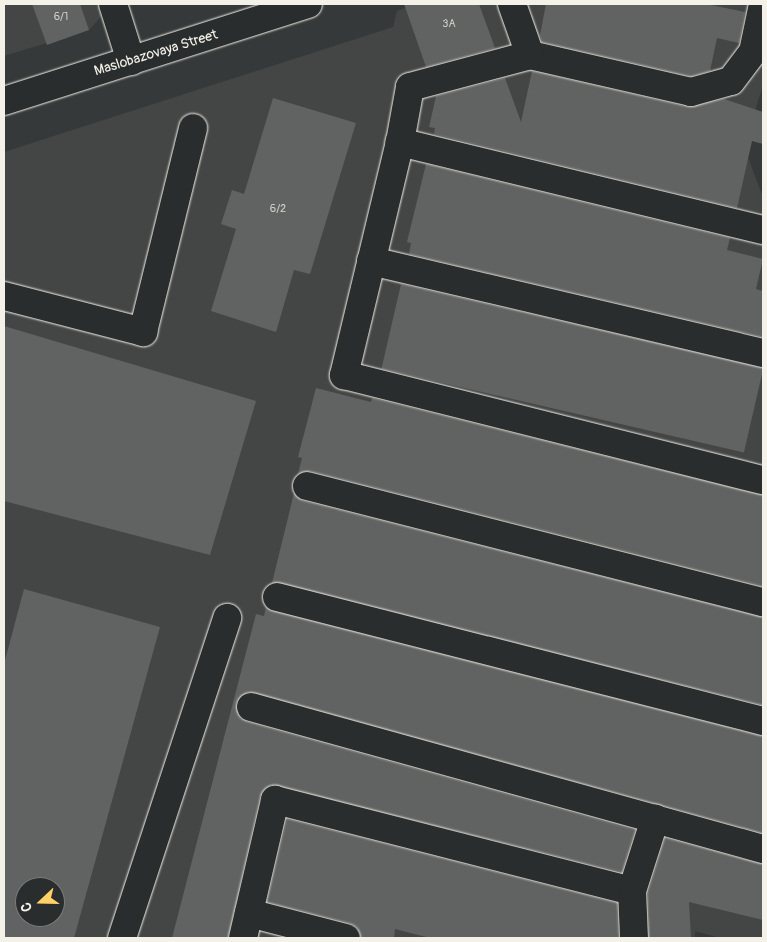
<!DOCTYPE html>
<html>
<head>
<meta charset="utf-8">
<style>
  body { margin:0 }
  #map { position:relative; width:767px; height:942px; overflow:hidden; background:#363939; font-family:Pangolin,sans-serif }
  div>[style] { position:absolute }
  .built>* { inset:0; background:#434645 }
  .building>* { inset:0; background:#616362; transform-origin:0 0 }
  .roads { filter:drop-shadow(0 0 1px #f4f1e8) drop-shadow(0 0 1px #f4f1e8) }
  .minor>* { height:28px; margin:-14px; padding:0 14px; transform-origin:14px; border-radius:14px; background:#2a2d2e }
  span { translate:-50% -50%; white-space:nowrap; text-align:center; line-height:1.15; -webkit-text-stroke:4px #2a2d2e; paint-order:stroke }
  .number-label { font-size:11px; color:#cfcec6 }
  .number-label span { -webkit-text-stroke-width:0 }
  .street-label { font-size:14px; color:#f4f1e8 }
  .frame { position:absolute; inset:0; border:5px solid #f4f1e8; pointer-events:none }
  .north { position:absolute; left:15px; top:877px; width:50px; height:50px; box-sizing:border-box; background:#2a2d2e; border:1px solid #7b7b78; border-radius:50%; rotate:249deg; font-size:14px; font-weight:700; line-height:20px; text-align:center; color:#f4f1e8 }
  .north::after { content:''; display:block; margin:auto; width:18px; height:22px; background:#ffd166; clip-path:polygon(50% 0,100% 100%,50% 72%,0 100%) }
</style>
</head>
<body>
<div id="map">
  <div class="built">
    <div style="clip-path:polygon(4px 4px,112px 4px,89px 30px,4px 56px)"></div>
    <div style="clip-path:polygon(evenodd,415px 4px,763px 4px,763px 85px,744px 147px,763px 197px,763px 938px,720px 938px,695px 931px,695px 938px,4px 938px,4px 152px,393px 27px,397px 11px,415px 4px,25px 887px,55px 887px,55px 917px,25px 917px,25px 887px)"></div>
  </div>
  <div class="building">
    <div style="clip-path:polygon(32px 4px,80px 4px,89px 30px,47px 45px)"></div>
    <div style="clip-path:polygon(404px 4px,479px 4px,495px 48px,426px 67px)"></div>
    <div style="clip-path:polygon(546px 4px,706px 4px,745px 12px,739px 43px,717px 38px,710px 71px,691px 76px,542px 42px,540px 35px)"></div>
    <div style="clip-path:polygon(532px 71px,688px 107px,724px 99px,763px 112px,763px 144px,752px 141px,737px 208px,434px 134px,435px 128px,429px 127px,436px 96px,505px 78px,521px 122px)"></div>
    <div style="clip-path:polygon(273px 98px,356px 123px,310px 274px,294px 270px,276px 332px,211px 311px,236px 229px,221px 224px,232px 190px,244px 194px)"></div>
    <div style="clip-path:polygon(426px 164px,730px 238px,727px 250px,763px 259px,756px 289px,763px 291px,763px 337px,409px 254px,411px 243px,407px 242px)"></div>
    <div style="left:401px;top:284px;width:372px;height:87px;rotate:13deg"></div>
    <div style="clip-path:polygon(4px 326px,256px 401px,210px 555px,4px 501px)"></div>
    <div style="clip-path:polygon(316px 388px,371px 402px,372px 398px,763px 495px,763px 586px,311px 471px,298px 474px,302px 458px,298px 457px)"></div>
    <div style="clip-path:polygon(294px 493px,303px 501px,763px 617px,763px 705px,272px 583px)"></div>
    <div style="clip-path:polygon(evenodd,24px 589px,160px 627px,74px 938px,4px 938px,4px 664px,24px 589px,25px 887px,55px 887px,55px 917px,25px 917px,25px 887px)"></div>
    <div style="clip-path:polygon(266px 607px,763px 736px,763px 833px,248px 692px,236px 703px,240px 718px,247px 722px,635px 830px,622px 872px,271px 785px,260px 796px,228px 938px,172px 938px,256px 614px,264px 616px)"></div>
    <div style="clip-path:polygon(287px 819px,617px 903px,618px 938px,430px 938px,395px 929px,394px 938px,361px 938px,357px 927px,350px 923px,267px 902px)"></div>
    <div style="clip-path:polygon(665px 838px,763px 864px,763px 920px,689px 902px,691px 938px,649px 938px,648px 893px)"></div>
  </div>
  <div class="roads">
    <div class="minor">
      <div style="left:113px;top:4px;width:60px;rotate:72.5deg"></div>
      <div style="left:512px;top:4px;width:54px;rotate:70.6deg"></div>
      <div style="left:530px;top:55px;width:165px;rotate:12.9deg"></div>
      <div style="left:691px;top:92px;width:41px;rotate:-15.4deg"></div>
      <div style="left:731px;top:81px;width:36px;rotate:-53deg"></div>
      <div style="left:753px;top:52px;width:49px;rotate:-78.2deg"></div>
      <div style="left:4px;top:101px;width:319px;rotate:-17.7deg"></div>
      <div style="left:400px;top:142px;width:56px;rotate:-79.7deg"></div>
      <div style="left:410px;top:87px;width:124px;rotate:-14.9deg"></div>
      <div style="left:763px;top:230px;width:374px;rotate:-166.4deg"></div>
      <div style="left:400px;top:142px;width:240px;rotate:103.5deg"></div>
      <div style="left:344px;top:375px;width:432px;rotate:14.1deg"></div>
      <div style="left:371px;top:261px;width:403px;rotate:13.2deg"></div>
      <div style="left:4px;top:296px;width:144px;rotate:14.5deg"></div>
      <div style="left:143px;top:332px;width:210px;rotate:-76.2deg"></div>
      <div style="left:307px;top:486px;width:471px;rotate:14.3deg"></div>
      <div style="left:277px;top:597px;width:502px;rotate:14.31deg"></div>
      <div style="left:251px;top:707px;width:531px;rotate:15.5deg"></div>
      <div style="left:249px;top:913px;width:100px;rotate:14.5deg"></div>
      <div style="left:122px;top:938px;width:337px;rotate:-71.8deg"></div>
      <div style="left:243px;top:938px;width:142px;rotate:-76.9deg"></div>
      <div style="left:275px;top:800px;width:368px;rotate:14.3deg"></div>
      <div style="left:634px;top:938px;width:47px;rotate:-92.4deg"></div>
      <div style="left:632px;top:891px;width:76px;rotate:-72.3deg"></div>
    </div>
  </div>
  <div class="number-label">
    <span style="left:61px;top:17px">6/1</span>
    <span style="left:449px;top:24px">3А</span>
    <span style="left:278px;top:209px">6/2</span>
  </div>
  <div class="street-label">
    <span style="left:156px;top:53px;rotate:-17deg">Maslobazovaya Street</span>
  </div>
  <div class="frame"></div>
  <div class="north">С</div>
</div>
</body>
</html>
